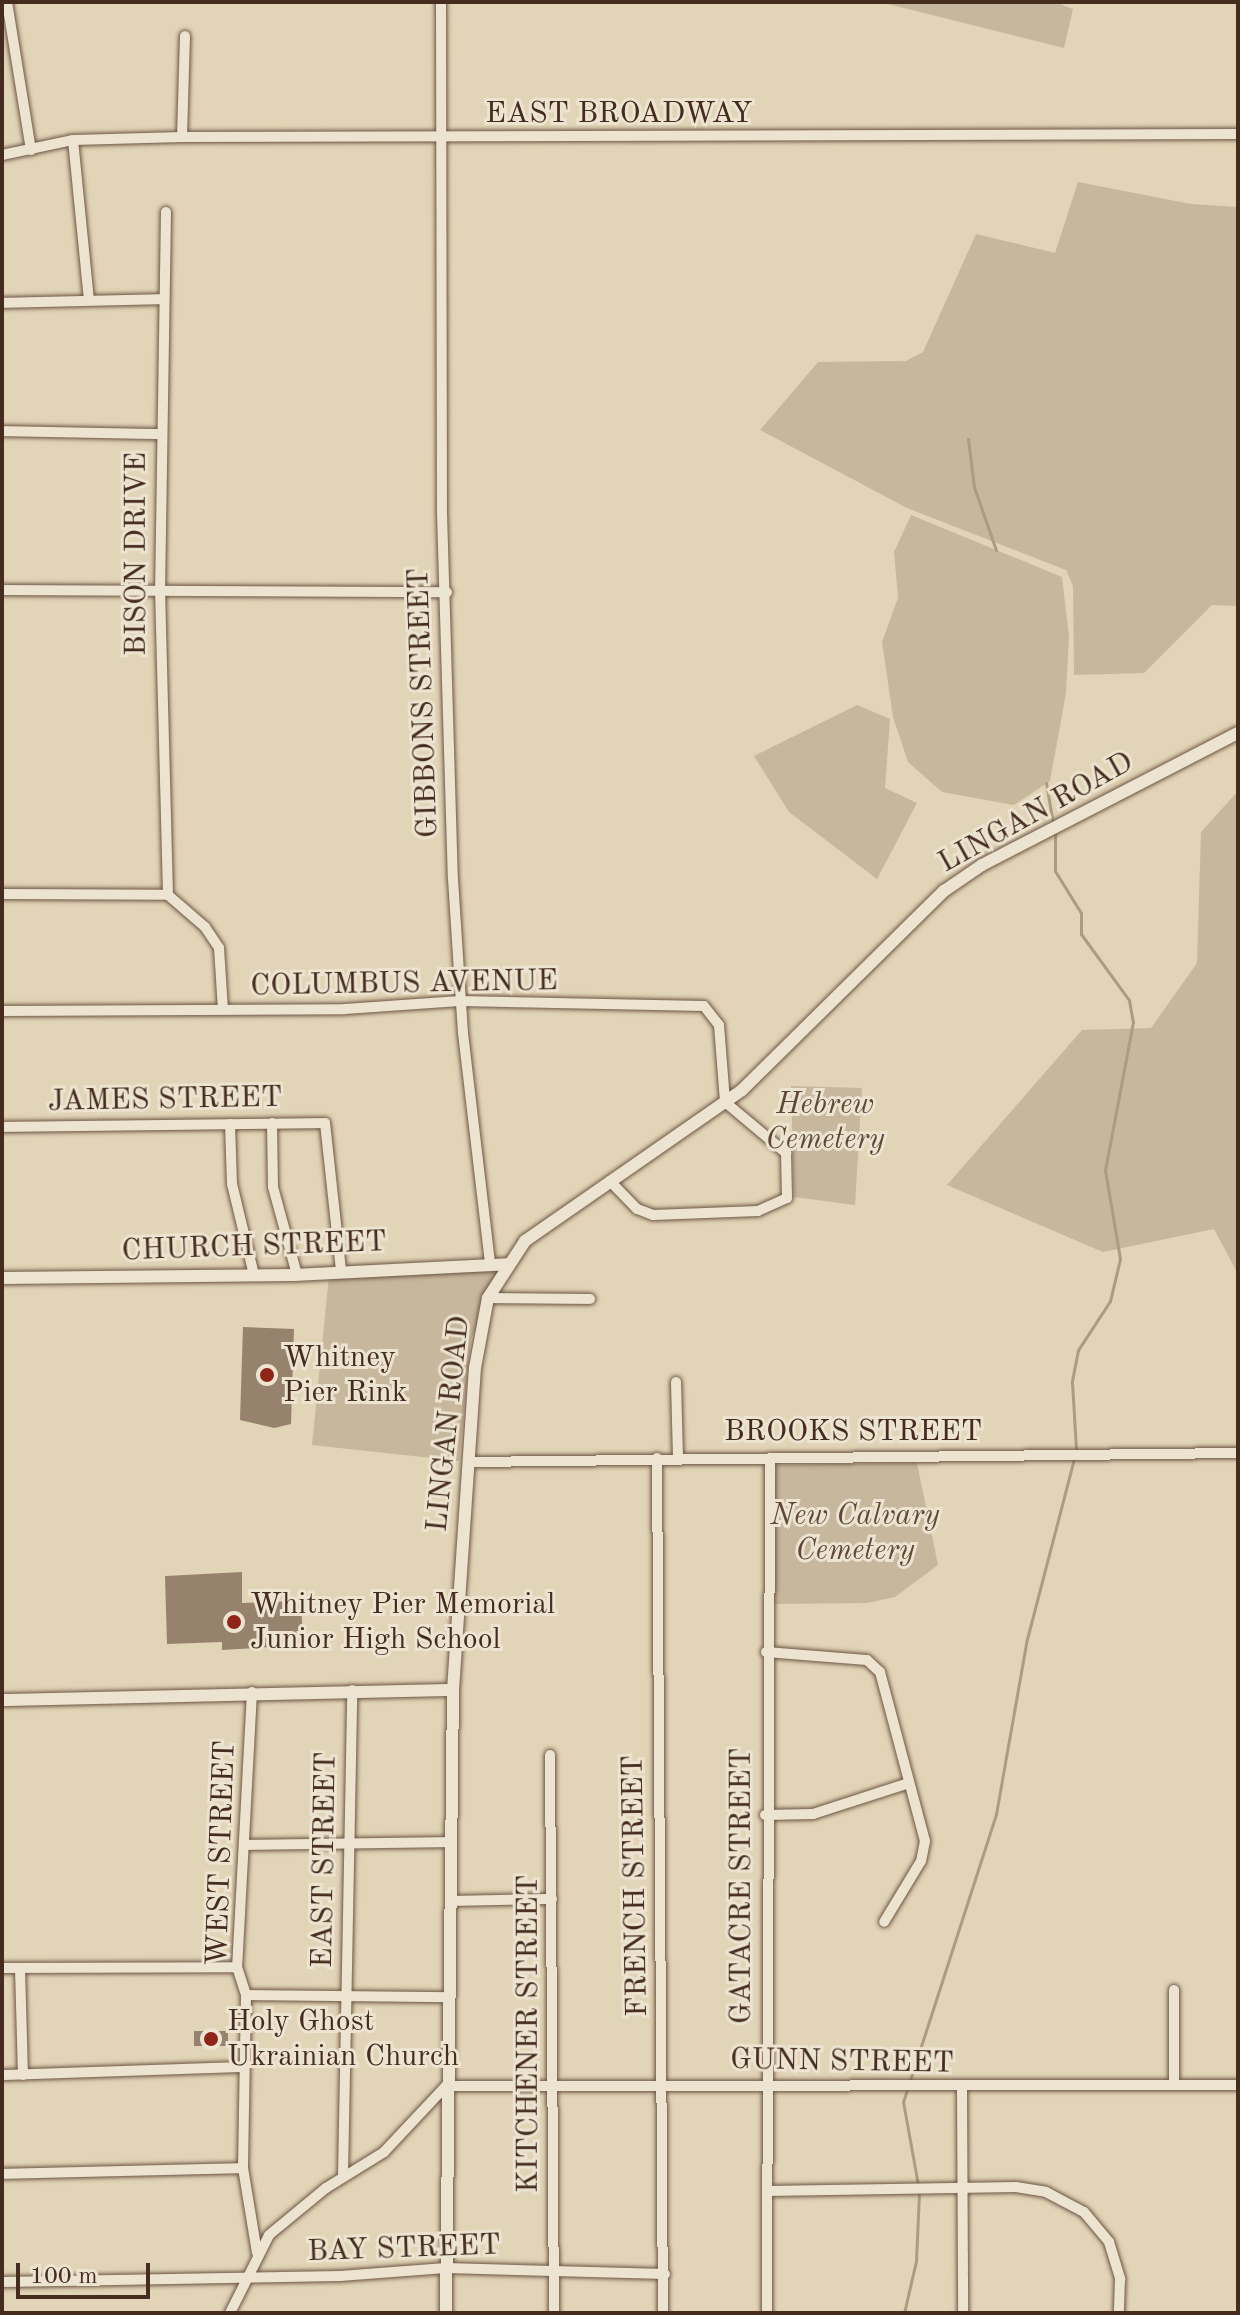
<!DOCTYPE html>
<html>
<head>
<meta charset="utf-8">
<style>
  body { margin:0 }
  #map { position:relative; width:1240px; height:2315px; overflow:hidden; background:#e2d4b6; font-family:"Old Standard TT",serif }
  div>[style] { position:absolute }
  .green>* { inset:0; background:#c7b79c }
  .stream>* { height:3px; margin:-1.5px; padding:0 1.5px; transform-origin:1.5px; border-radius:1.5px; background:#ad9b82 }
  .building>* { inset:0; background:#97836d; transform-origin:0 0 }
  .roads { filter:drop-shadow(0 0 2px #6d5644) drop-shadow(0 0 2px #6d5644) }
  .minor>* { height:10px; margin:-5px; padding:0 5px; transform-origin:5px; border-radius:5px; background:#ece3d0 }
  .tertiary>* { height:12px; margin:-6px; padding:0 6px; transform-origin:6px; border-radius:6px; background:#ece3d0 }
  .dots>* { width:22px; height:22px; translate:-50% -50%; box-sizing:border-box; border:4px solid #ece3d0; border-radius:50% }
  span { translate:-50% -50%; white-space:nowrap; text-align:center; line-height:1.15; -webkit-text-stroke:6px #ece3d0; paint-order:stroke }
  .street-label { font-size:30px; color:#462c1e }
  .park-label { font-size:30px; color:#604837; font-style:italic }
  .poi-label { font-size:30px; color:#462c1e }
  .left { translate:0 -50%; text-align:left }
  .frame { position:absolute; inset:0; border:4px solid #462c1e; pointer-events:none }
  .scale { position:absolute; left:16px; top:2263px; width:134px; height:36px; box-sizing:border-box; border:4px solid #462c1e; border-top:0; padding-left:10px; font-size:24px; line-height:28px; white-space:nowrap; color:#462c1e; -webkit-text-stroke:6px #ece3d0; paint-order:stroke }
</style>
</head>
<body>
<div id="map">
  <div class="green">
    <div style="clip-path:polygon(880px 2px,1055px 2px,1073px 9px,1064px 48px)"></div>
    <div style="clip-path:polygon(1078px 182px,1191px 204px,1238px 207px,1238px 606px,1212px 605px,1144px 673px,1074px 675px,1073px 586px,1066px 570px,907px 508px,760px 430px,818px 362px,906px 361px,923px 352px,976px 234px,1055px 253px)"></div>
    <div style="clip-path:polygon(911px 515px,1062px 577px,1069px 636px,1066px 693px,1050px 781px,1014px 805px,942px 792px,908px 762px,893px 717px,882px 642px,898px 598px,894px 552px)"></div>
    <div style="clip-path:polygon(857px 705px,890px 719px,885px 788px,917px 803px,877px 879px,789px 812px,754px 756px)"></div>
    <div style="clip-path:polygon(1238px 791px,1238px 1274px,1214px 1229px,1103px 1252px,947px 1185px,1082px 1030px,1151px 1028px,1197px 963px,1201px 832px)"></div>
    <div style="clip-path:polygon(791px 1086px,862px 1088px,855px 1205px,794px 1197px)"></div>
    <div style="clip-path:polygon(502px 1271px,471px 1339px,459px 1461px,312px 1445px,329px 1276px)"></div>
    <div style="clip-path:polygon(917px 1463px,938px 1565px,895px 1597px,867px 1603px,772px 1604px,776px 1465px)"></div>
  </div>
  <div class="stream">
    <div style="left:968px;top:439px;width:48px;rotate:82.9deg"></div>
    <div style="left:974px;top:487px;width:67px;rotate:70.8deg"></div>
    <div style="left:1046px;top:783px;width:41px;rotate:80.1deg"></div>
    <div style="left:1055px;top:830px;width:41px;rotate:90deg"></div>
    <div style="left:1055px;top:871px;width:49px;rotate:58.2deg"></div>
    <div style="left:1081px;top:913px;width:21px;rotate:90deg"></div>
    <div style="left:1081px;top:934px;width:82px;rotate:54deg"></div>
    <div style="left:1129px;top:1000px;width:22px;rotate:80deg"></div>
    <div style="left:1133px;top:1022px;width:151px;rotate:100.7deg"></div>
    <div style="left:1105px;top:1170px;width:90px;rotate:80.4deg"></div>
    <div style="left:1120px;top:1259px;width:43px;rotate:103.4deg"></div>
    <div style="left:1110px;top:1301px;width:59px;rotate:123.1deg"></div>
    <div style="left:1078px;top:1350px;width:33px;rotate:101deg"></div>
    <div style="left:1072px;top:1382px;width:68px;rotate:86.6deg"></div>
    <div style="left:918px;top:2185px;width:84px;rotate:-100.2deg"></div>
    <div style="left:903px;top:2102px;width:303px;rotate:-72.1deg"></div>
    <div style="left:996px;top:1814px;width:178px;rotate:-80deg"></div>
    <div style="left:1027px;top:1639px;width:187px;rotate:-75.4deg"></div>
    <div style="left:904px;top:2313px;width:53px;rotate:-77deg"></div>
    <div style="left:916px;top:2261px;width:68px;rotate:-87.5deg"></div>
  </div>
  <div class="building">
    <div style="clip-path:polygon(243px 1327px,294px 1329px,291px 1424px,274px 1428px,240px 1420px)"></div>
    <div style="clip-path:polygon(242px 1572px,242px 1603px,301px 1601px,303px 1645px,222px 1650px,222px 1642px,167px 1644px,165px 1576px)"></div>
    <div style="left:228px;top:2031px;width:15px;height:34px;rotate:90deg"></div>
  </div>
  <div class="roads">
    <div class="minor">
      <div style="left:7px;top:2px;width:150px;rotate:80.8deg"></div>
      <div style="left:441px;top:2px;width:511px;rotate:89.89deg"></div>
      <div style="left:442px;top:513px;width:366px;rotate:88.3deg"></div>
      <div style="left:453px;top:879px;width:154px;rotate:86.3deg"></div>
      <div style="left:463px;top:1033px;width:232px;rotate:83.3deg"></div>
      <div style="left:182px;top:137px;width:101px;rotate:-88.3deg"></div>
      <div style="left:73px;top:140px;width:160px;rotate:84.3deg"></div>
      <div style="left:2px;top:155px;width:73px;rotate:-11.9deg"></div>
      <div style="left:73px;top:140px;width:109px;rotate:-1.6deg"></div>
      <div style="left:182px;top:137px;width:1056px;rotate:-0.16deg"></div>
      <div style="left:166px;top:212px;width:377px;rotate:90.9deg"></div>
      <div style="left:160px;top:589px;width:306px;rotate:88.5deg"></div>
      <div style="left:2px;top:303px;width:162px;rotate:-1.4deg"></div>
      <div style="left:2px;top:431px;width:159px;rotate:1.1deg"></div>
      <div style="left:2px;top:590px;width:445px;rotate:0.3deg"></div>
      <div style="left:2px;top:894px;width:166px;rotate:0.3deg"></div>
      <div style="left:168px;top:895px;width:49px;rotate:40.9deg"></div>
      <div style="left:205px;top:927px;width:25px;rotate:56deg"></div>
      <div style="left:219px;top:948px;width:62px;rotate:86.3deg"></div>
      <div style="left:2px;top:1011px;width:343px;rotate:-0.3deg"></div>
      <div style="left:345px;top:1009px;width:115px;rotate:-4deg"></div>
      <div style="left:460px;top:1001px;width:244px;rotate:1.2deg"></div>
      <div style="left:704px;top:1006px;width:24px;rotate:52deg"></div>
      <div style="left:719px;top:1025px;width:77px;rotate:85.5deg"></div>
      <div style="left:725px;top:1102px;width:80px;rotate:39.9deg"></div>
      <div style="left:786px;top:1153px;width:45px;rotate:88.7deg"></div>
      <div style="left:787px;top:1198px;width:32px;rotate:156deg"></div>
      <div style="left:758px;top:1211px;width:105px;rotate:177.8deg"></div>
      <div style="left:653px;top:1215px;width:17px;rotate:-159deg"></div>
      <div style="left:637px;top:1209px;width:39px;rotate:-134deg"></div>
      <div style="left:272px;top:1123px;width:64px;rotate:89.1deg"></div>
      <div style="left:273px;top:1187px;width:91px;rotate:74.7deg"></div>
      <div style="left:230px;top:1124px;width:60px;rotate:88.1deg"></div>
      <div style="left:232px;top:1184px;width:94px;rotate:76.4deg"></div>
      <div style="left:2px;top:1127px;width:323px;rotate:-0.7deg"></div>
      <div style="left:325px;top:1123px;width:148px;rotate:83.8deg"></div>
      <div style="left:488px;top:1298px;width:102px;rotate:0.6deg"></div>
      <div style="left:676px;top:1382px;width:76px;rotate:88.5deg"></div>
      <div style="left:657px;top:1458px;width:855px;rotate:89.6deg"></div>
      <div style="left:469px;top:1462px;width:769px;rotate:-0.67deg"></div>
      <div style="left:766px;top:1652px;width:101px;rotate:4.5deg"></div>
      <div style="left:867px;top:1660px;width:18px;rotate:43deg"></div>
      <div style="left:880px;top:1672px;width:175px;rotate:75.1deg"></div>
      <div style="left:925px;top:1841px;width:20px;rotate:101deg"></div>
      <div style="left:921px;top:1861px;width:71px;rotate:121.2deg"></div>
      <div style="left:252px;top:1692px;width:275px;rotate:93.1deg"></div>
      <div style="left:237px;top:1967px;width:29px;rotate:72deg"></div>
      <div style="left:246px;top:1995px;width:173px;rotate:91deg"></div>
      <div style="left:243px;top:2168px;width:86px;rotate:80.6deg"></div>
      <div style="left:550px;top:1755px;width:558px;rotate:89.59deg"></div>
      <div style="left:765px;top:1815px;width:48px;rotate:-1.2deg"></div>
      <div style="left:813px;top:1814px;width:98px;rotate:-17.9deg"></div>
      <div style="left:245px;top:1845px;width:206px;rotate:-0.8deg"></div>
      <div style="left:455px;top:1901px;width:97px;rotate:-1.2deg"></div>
      <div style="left:2px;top:1968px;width:235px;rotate:-0.2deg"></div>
      <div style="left:20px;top:1968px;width:107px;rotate:88.4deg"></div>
      <div style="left:1174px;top:1990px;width:95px;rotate:90deg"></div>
      <div style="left:246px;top:1995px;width:203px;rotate:0.6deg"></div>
      <div style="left:2px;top:2075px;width:241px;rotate:-1.9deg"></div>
      <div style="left:962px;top:2088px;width:225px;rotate:89.7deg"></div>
      <div style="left:2px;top:2174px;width:241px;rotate:-1.4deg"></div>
      <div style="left:343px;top:2176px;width:486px;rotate:-88.9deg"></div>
      <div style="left:767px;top:2191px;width:249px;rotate:-0.9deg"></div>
      <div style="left:1016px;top:2187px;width:30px;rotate:9deg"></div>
      <div style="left:1046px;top:2192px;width:43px;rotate:27.8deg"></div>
      <div style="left:1084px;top:2212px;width:39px;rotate:50deg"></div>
      <div style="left:1109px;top:2242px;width:39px;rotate:73deg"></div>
      <div style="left:1120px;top:2279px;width:34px;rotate:92deg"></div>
      <div style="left:2px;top:2282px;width:338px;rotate:-1deg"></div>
      <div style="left:340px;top:2276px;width:106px;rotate:-4.3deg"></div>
      <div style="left:446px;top:2268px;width:219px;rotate:1.6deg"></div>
      <div style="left:230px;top:2313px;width:87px;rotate:-63.4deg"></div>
      <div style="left:269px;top:2235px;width:74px;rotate:-39.5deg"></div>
      <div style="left:326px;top:2188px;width:68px;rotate:-31.8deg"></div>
      <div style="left:384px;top:2152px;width:91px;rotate:-46.8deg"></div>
      <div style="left:446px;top:2086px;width:792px;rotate:-0.07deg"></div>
      <div style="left:767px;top:2313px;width:855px;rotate:-89.8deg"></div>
    </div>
    <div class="tertiary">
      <div style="left:2px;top:1278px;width:292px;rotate:-0.6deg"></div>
      <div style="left:294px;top:1275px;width:214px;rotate:-2.9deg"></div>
      <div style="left:2px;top:1700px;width:451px;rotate:-1.3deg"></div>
      <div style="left:446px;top:2313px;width:623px;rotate:-89.36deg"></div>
      <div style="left:453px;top:1690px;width:323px;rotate:-86.1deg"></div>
      <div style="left:475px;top:1368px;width:71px;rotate:-79.5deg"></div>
      <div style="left:488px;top:1298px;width:68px;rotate:-57deg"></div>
      <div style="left:525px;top:1241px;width:264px;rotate:-34.8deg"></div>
      <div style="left:742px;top:1090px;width:284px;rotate:-44.6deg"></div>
      <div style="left:944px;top:891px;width:46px;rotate:-34.4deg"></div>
      <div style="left:982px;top:865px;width:288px;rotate:-27.3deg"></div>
    </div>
  </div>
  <div class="dots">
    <div style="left:267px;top:1375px;background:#8f2418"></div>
    <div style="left:234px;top:1622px;background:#8f2418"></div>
    <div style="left:211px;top:2039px;background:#8f2418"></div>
  </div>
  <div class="street-label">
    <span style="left:619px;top:114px">EAST BROADWAY</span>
    <span style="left:137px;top:554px;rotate:-90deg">BISON DRIVE</span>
    <span style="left:424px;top:703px;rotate:-92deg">GIBBONS STREET</span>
    <span style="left:1036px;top:813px;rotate:-29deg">LINGAN ROAD</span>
    <span style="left:404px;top:984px;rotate:-1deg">COLUMBUS AVENUE</span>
    <span style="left:165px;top:1100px;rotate:-1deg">JAMES STREET</span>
    <span style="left:254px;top:1247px;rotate:-2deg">CHURCH STREET</span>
    <span style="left:449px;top:1424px;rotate:-84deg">LINGAN ROAD</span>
    <span style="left:853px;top:1432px">BROOKS STREET</span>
    <span style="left:222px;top:1853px;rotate:-88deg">WEST STREET</span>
    <span style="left:325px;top:1860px;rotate:-89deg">EAST STREET</span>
    <span style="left:636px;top:1886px;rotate:-91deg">FRENCH STREET</span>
    <span style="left:742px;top:1886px;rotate:-90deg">GATACRE STREET</span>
    <span style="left:529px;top:2034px;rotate:-90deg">KITCHENER STREET</span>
    <span style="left:842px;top:2062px;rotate:1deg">GUNN STREET</span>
    <span style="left:404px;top:2249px;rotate:-2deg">BAY STREET</span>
  </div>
  <div class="park-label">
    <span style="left:825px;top:1122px">Hebrew<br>Cemetery</span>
    <span style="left:855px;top:1533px">New Calvary<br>Cemetery</span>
  </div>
  <div class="poi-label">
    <span class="left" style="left:283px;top:1375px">Whitney<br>Pier Rink</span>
    <span class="left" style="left:250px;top:1622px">Whitney Pier Memorial<br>Junior High School</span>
    <span class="left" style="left:227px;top:2039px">Holy Ghost<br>Ukrainian Church</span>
  </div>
  <div class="frame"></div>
  <div class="scale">100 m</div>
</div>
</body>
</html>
